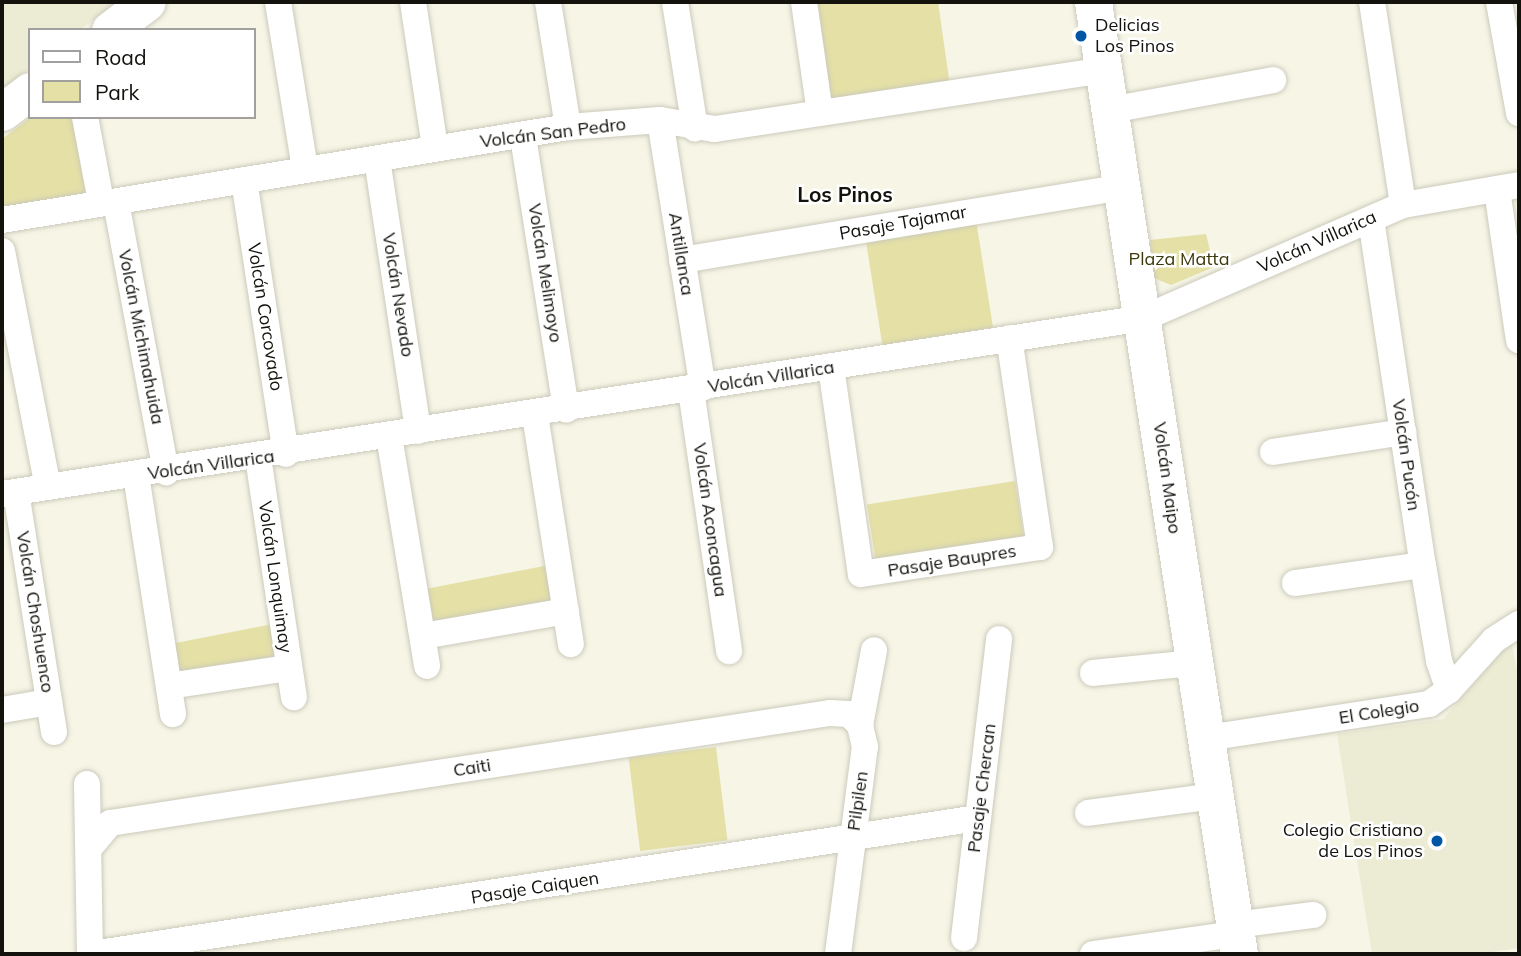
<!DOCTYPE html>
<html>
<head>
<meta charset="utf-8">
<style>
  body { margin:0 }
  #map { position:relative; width:1521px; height:956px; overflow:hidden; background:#f6f5e6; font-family:Mulish,sans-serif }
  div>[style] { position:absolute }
  .built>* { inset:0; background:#ecebd4 }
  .green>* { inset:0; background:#e5e0a6; transform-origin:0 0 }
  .roads { filter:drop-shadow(0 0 2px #cbcabb) drop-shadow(0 0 2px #cbcabb) }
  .street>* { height:26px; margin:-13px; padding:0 13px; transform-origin:13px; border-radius:13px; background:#fff }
  .secondary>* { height:37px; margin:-18.5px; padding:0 18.5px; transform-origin:18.5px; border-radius:18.5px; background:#fff }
  .dots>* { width:19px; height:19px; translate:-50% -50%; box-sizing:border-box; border:4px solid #fff; border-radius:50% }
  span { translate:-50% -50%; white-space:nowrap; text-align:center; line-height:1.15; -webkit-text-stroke:5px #fff; paint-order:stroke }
  .poi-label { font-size:18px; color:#13120d }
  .left { translate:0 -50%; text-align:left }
  .right { translate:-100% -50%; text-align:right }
  .street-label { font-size:18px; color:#13120d }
  .park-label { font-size:18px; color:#3e390c }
  .quarter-label { font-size:21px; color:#13120d; font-weight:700 }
  .frame { position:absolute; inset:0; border:4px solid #13120d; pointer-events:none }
  .legend { position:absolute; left:28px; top:28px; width:228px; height:91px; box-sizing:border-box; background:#fff; border:2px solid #a1a09e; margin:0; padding:9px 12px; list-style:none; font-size:21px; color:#13120d }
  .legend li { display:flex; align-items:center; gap:14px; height:35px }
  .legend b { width:35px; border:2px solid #a1a09e }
</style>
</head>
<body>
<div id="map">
  <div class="built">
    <div style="clip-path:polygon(2px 2px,117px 2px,80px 30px,30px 30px,30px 68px,2px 89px)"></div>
    <div style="clip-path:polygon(1511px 641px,1519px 679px,1519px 948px,1478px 954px,1372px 954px,1337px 734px,1443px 719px)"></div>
  </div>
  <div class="green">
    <div style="clip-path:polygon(815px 2px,938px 2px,950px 86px,831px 102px)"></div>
    <div style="clip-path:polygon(31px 117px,74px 117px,89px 196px,2px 209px,2px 139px)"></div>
    <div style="left:976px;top:220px;width:109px;height:112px;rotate:81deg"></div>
    <div style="clip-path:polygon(1206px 234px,1214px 267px,1171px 285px,1154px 278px,1150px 240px)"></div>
    <div style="left:1015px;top:481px;width:59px;height:150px;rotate:81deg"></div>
    <div style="left:549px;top:565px;width:42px;height:127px;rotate:79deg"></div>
    <div style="left:273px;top:624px;width:47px;height:103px;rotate:79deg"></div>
    <div style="left:716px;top:747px;width:94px;height:88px;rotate:83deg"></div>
  </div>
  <div class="roads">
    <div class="street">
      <div style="left:278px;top:2px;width:168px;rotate:80.8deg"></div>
      <div style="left:413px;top:2px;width:147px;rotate:81.4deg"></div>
      <div style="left:548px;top:2px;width:127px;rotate:80.9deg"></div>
      <div style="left:675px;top:2px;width:128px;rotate:81deg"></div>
      <div style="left:804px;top:2px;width:112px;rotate:81.8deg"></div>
      <div style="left:1372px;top:2px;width:205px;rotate:81.3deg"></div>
      <div style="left:1499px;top:2px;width:113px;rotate:79.8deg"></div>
      <div style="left:1110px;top:110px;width:166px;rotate:-10.4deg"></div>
      <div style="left:85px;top:117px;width:86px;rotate:79.3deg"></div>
      <div style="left:660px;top:120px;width:271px;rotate:80.9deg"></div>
      <div style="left:523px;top:137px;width:276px;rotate:81deg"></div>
      <div style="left:377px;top:159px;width:275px;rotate:81.4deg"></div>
      <div style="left:244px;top:180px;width:277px;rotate:81.3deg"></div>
      <div style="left:1497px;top:190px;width:152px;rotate:81.7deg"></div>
      <div style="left:116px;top:202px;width:275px;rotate:79.5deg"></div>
      <div style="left:1371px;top:219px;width:350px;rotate:81.5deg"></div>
      <div style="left:1423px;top:565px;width:97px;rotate:80.5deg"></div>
      <div style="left:1439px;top:661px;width:31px;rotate:71deg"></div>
      <div style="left:2px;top:220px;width:574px;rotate:-9.33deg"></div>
      <div style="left:568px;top:127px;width:92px;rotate:-4.4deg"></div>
      <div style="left:660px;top:120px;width:56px;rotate:9.3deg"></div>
      <div style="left:715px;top:129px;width:393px;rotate:-8.6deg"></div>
      <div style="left:2px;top:251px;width:240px;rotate:79deg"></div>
      <div style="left:682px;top:260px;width:448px;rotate:-9.4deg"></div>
      <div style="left:831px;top:367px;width:209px;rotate:81.8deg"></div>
      <div style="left:861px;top:574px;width:181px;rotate:-8.6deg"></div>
      <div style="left:1040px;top:547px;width:211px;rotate:-98.4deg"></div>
      <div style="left:691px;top:390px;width:264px;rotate:81.7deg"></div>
      <div style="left:535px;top:415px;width:232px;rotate:81.1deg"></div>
      <div style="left:389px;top:436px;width:233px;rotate:80.6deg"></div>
      <div style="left:1273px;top:452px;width:132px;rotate:-8.7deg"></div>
      <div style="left:258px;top:457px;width:243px;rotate:81.5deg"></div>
      <div style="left:136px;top:475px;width:242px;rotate:81.2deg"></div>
      <div style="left:16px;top:492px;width:243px;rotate:81deg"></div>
      <div style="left:2px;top:494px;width:1155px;rotate:-8.76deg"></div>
      <div style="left:1144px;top:318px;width:283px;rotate:-23.6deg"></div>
      <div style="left:1403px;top:205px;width:118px;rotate:-9.8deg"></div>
      <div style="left:1295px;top:583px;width:129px;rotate:-8deg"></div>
      <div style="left:423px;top:636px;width:145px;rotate:-9.9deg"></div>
      <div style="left:1093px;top:673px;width:101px;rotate:-5.7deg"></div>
      <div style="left:169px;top:686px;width:120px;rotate:-8.6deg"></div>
      <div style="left:2px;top:710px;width:48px;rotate:-9.7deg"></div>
      <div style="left:1207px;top:738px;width:225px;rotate:-8.7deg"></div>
      <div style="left:1429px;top:704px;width:24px;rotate:-35deg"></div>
      <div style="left:1449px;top:690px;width:67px;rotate:-48deg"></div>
      <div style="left:1494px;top:640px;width:30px;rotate:-33deg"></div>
      <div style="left:87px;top:784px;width:170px;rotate:89deg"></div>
      <div style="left:1088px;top:813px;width:129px;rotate:-7.6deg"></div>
      <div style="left:91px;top:846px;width:30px;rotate:-50deg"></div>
      <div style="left:110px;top:823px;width:728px;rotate:-8.69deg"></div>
      <div style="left:830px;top:713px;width:19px;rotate:3deg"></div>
      <div style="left:849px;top:714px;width:16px;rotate:45deg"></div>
      <div style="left:1235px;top:925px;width:79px;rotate:-7.3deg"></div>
      <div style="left:964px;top:938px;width:301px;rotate:-83.3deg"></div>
      <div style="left:92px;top:954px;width:896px;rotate:-8.73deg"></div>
      <div style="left:838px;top:954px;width:209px;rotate:-82.6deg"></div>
      <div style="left:865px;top:747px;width:23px;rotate:-103deg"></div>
      <div style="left:860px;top:725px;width:76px;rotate:-79.4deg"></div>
      <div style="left:1093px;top:954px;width:144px;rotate:-8deg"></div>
    </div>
    <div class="secondary">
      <div style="left:1093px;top:2px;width:963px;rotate:81.28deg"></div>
      <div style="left:110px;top:30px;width:46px;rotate:-37.1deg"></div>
      <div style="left:2px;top:112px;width:35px;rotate:-37deg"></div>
    </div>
  </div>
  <div class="dots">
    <div style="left:1081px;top:36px;background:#0056a4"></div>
    <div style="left:1437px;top:841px;background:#0056a4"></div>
  </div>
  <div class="poi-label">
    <span class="left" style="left:1095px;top:36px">Delicias<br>Los Pinos</span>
    <span class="right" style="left:1423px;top:841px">Colegio Cristiano<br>de Los Pinos</span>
  </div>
  <div class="street-label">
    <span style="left:553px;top:133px;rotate:-7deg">Volcán San Pedro</span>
    <span style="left:903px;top:223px;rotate:-10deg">Pasaje Tajamar</span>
    <span style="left:1317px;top:242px;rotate:-24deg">Volcán Villarica</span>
    <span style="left:681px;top:254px;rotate:81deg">Antillanca</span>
    <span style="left:545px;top:273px;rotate:81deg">Volcán Melimoyo</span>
    <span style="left:398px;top:295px;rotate:81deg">Volcán Nevado</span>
    <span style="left:265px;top:317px;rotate:81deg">Volcán Corcovado</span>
    <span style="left:141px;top:337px;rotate:79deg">Volcán Michimahuida</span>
    <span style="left:771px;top:377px;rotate:-9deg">Volcán Villarica</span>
    <span style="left:1406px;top:455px;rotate:82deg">Volcán Pucón</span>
    <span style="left:211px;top:465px;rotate:-8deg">Volcán Villarica</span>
    <span style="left:1167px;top:478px;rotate:82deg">Volcán Maipo</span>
    <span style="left:710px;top:520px;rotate:82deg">Volcán Aconcagua</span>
    <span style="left:952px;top:561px;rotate:-9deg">Pasaje Baupres</span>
    <span style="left:275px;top:577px;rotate:82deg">Volcán Lonquimay</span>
    <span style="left:35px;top:612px;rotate:81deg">Volcán Choshuenco</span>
    <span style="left:1379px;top:712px;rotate:-9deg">El Colegio</span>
    <span style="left:472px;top:768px;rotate:-9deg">Caiti</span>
    <span style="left:982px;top:788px;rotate:-83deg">Pasaje Chercan</span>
    <span style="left:858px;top:801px;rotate:-82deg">Pilpilen</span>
    <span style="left:535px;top:888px;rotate:-9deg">Pasaje Caiquen</span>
  </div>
  <div class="park-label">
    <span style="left:1179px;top:259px">Plaza Matta</span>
  </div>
  <div class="quarter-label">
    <span style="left:845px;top:194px">Los Pinos</span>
  </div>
  <div class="frame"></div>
  <ul class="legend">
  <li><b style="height:9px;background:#fff"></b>Road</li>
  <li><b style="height:19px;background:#e5e0a6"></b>Park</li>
  </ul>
</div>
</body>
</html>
